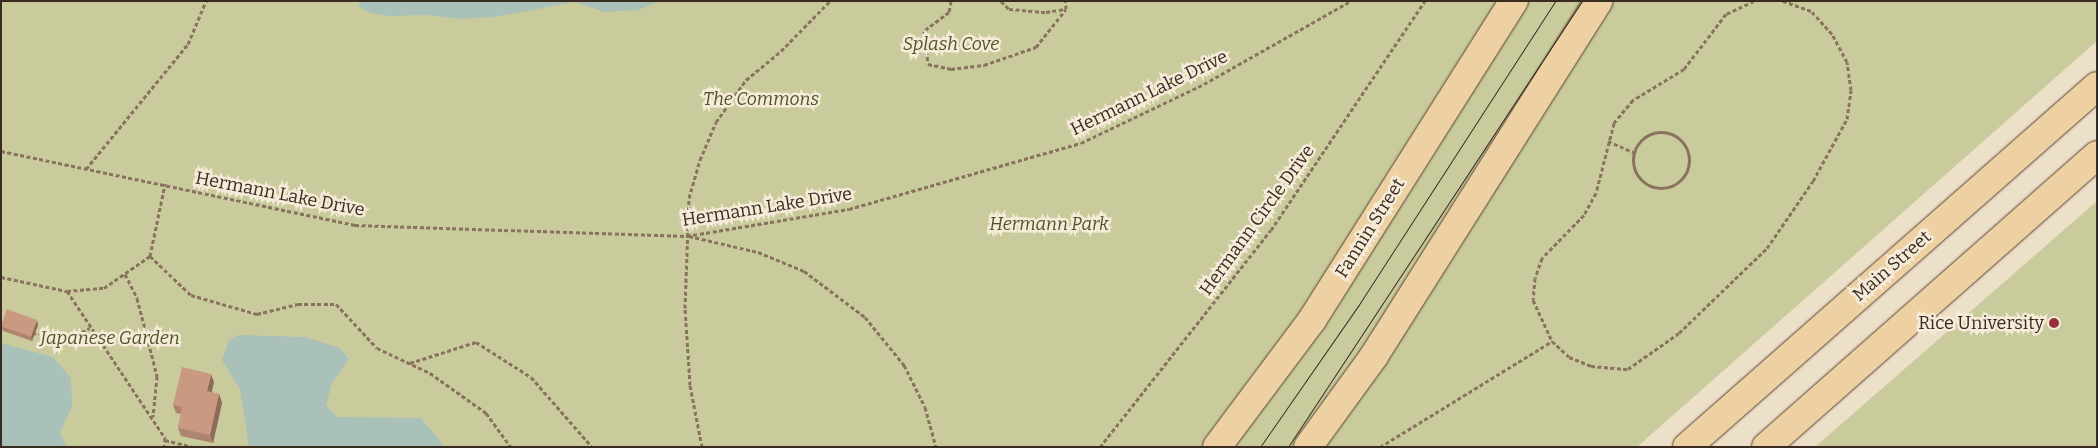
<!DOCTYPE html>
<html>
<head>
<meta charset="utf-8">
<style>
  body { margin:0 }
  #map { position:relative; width:2098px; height:448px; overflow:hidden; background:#ede0c9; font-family:Bitter,serif }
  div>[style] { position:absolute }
  .green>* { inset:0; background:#c9cb9d }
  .water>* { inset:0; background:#a9c1b9 }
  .path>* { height:3px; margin-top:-1.5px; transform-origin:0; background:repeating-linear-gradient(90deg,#89725e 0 4px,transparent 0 6.5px) }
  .path>.ring { margin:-1.5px; padding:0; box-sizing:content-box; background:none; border:3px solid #89725e; border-radius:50% }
  .roads { filter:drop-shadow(0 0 1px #574132) drop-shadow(0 0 1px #574132) }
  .major>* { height:28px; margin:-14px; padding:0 14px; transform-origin:14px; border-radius:14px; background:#eed1a3 }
  .tram>* { height:1px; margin:-0.5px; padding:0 0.5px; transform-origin:0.5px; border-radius:0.5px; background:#3a2b21 }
  .wall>* { inset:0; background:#ad846f }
  .shaded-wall>* { inset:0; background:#8d6c5a }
  .building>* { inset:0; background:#c99a81; transform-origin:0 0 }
  .dots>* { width:14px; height:14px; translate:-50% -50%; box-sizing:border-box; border:2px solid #f5ebd8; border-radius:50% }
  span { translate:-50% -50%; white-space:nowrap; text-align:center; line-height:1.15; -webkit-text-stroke:5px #f5ebd8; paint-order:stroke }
  .park-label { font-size:18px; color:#4d5529; font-style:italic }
  .street-label { font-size:18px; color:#3a2b21 }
  .poi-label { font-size:18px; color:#3a2b21 }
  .right { translate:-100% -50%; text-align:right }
  .frame { position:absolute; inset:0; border:2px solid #3a2b21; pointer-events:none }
</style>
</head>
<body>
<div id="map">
  <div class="green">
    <div style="clip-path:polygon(1px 1px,2097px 1px,2097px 41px,1637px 447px,1px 447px)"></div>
    <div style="clip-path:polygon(2097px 201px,2097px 447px,1815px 447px)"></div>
  </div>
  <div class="water">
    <div style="clip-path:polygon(361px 1px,659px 1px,639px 10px,605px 12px,575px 2px,494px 17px,461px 19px,427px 15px,389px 16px,370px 13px,358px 6px)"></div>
    <div style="clip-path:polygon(238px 335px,305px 337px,340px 348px,349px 359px,332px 383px,326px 405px,337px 417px,421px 418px,445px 447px,249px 447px,240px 389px,222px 360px,229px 340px)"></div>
    <div style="clip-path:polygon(1px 343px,53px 357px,71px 378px,72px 406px,60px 433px,67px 447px,1px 447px)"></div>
  </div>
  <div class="path">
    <div style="left:951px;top:1px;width:11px;rotate:100deg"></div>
    <div style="left:949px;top:12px;width:31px;rotate:143deg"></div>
    <div style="left:924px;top:31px;width:33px;rotate:83deg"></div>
    <div style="left:928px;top:64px;width:24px;rotate:12deg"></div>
    <div style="left:951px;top:69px;width:33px;rotate:-7deg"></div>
    <div style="left:984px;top:65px;width:55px;rotate:-19.1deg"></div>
    <div style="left:1036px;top:47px;width:48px;rotate:-51.7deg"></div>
    <div style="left:1001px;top:1px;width:11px;rotate:45deg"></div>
    <div style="left:1009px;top:9px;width:37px;rotate:5deg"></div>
    <div style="left:1046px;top:12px;width:20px;rotate:-9deg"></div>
    <div style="left:1066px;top:9px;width:8px;rotate:-97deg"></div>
    <div style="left:1754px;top:1px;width:31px;rotate:155deg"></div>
    <div style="left:1726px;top:14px;width:69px;rotate:127.4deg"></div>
    <div style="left:1684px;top:69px;width:60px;rotate:148.7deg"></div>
    <div style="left:1633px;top:100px;width:30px;rotate:130deg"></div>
    <div style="left:1614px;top:123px;width:72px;rotate:104.4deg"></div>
    <div style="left:1596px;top:193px;width:25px;rotate:119deg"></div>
    <div style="left:1584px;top:215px;width:60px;rotate:134.3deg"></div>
    <div style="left:1542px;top:258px;width:21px;rotate:109deg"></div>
    <div style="left:1535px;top:278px;width:22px;rotate:95deg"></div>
    <div style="left:1533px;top:300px;width:45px;rotate:65.1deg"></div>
    <div style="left:1552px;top:341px;width:23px;rotate:43deg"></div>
    <div style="left:1569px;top:357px;width:24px;rotate:22deg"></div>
    <div style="left:1591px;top:366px;width:37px;rotate:5deg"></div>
    <div style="left:1628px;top:369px;width:62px;rotate:-35.2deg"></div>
    <div style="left:1679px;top:333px;width:122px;rotate:-44deg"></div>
    <div style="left:1767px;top:248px;width:81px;rotate:-55.5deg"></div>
    <div style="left:1813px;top:181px;width:71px;rotate:-61.3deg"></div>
    <div style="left:1847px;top:119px;width:29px;rotate:-82deg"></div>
    <div style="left:1851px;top:90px;width:28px;rotate:-98deg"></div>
    <div style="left:1847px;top:62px;width:32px;rotate:-118deg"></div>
    <div style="left:1832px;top:34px;width:31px;rotate:-132deg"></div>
    <div style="left:1811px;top:11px;width:30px;rotate:-160deg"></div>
    <div class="ring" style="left:1633px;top:132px;width:53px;height:53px"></div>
    <div style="left:1608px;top:141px;width:30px;rotate:24deg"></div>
    <div style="left:1px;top:151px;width:362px;rotate:11.8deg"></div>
    <div style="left:355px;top:225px;width:332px;rotate:1.9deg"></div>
    <div style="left:687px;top:236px;width:164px;rotate:-9.5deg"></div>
    <div style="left:849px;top:209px;width:241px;rotate:-15.9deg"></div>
    <div style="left:1081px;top:143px;width:136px;rotate:-25.6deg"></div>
    <div style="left:1204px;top:84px;width:169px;rotate:-29.5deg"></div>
    <div style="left:86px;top:169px;width:161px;rotate:-50.8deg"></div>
    <div style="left:188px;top:44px;width:47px;rotate:-67.3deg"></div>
    <div style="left:689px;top:236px;width:71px;rotate:13.1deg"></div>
    <div style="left:758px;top:252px;width:50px;rotate:22.4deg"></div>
    <div style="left:804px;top:271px;width:76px;rotate:37deg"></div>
    <div style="left:865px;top:317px;width:62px;rotate:50.9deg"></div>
    <div style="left:904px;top:365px;width:47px;rotate:63.4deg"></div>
    <div style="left:925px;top:407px;width:41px;rotate:74.6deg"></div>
    <div style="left:150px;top:256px;width:57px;rotate:43.6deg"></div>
    <div style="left:191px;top:295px;width:69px;rotate:16.1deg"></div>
    <div style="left:257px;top:314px;width:42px;rotate:-13.7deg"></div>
    <div style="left:298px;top:304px;width:38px"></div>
    <div style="left:336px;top:304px;width:60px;rotate:47deg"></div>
    <div style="left:377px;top:348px;width:59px;rotate:25.3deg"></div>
    <div style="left:430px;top:373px;width:69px;rotate:35.5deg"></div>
    <div style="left:486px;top:413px;width:42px;rotate:53.7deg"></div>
    <div style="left:125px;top:274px;width:27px;rotate:63deg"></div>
    <div style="left:137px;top:298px;width:81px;rotate:75.6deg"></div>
    <div style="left:157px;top:376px;width:41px;rotate:95.6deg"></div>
    <div style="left:1px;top:277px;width:67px;rotate:12deg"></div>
    <div style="left:67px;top:291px;width:37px;rotate:-5deg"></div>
    <div style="left:104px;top:288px;width:56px;rotate:-34.8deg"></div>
    <div style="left:150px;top:256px;width:74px;rotate:-78.2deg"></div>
    <div style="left:67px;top:291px;width:177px;rotate:56.3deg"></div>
    <div style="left:165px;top:438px;width:9px;rotate:96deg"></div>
    <div style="left:32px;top:333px;width:38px;rotate:7deg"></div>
    <div style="left:70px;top:338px;width:22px;rotate:-27deg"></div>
    <div style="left:410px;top:363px;width:69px;rotate:-17.7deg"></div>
    <div style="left:476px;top:342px;width:65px;rotate:32.5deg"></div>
    <div style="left:531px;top:377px;width:93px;rotate:48.9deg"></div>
    <div style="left:165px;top:440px;width:30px;rotate:14deg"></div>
    <div style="left:702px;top:447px;width:63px;rotate:-101deg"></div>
    <div style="left:690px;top:385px;width:77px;rotate:-93.7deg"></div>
    <div style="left:685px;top:308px;width:110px;rotate:-87.9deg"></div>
    <div style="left:689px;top:198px;width:40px;rotate:-74deg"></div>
    <div style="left:700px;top:160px;width:41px;rotate:-67.2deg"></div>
    <div style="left:716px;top:122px;width:52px;rotate:-54.5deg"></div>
    <div style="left:746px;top:80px;width:45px;rotate:-39.6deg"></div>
    <div style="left:781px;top:51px;width:70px;rotate:-45.6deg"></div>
    <div style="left:1100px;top:447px;width:276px;rotate:-51.8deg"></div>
    <div style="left:1271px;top:230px;width:276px;rotate:-56.1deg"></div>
    <div style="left:1380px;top:447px;width:202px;rotate:-31.6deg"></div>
  </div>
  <div class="roads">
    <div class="major">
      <div style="left:1217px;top:447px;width:159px;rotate:-53.2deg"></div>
      <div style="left:1312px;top:320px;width:378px;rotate:-57.7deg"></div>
      <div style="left:1308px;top:447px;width:112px;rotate:-54deg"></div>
      <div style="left:1374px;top:356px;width:420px;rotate:-57.7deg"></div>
      <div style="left:1687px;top:447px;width:546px;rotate:-41.36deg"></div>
      <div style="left:1766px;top:447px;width:441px;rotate:-41.4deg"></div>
    </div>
  </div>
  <div class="tram">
    <div style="left:1260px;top:447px;width:172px;rotate:-55.2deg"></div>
    <div style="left:1358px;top:306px;width:363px;rotate:-57.1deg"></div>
    <div style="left:1288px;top:447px;width:534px;rotate:-56.61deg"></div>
  </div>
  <div class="wall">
    <div style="clip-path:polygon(38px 325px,32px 341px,3px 331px,1px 326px)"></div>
    <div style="clip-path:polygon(214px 382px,211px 392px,219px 394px,222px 403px,213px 443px,181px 436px,178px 428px,181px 414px,176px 413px,173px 405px)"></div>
  </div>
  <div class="shaded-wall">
    <div style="clip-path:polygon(37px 320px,38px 325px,32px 341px,31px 337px)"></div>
    <div style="clip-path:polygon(211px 374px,214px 382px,210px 400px,207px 391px)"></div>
    <div style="clip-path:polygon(219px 394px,222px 403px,213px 443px,210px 435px)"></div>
  </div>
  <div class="building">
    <div style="left:7px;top:309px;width:32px;height:18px;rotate:20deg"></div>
    <div style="clip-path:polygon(182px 367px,211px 374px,207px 391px,219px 394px,210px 435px,178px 428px,182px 407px,173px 405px)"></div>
  </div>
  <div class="dots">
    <div style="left:2054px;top:323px;background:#953138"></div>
  </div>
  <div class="park-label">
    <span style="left:951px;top:44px">Splash Cove</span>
    <span style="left:761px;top:99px">The Commons</span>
    <span style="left:1049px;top:224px">Hermann Park</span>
    <span style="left:110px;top:338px">Japanese Garden</span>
  </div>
  <div class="street-label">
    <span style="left:1149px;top:93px;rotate:-26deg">Hermann Lake Drive</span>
    <span style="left:280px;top:194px;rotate:11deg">Hermann Lake Drive</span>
    <span style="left:767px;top:207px;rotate:-9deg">Hermann Lake Drive</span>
    <span style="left:1257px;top:220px;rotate:-54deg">Hermann Circle Drive</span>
    <span style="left:1370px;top:228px;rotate:-58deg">Fannin Street</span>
    <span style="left:1892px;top:266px;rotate:-41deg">Main Street</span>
  </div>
  <div class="poi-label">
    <span class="right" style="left:2044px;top:323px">Rice University</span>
  </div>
  <div class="frame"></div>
</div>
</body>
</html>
